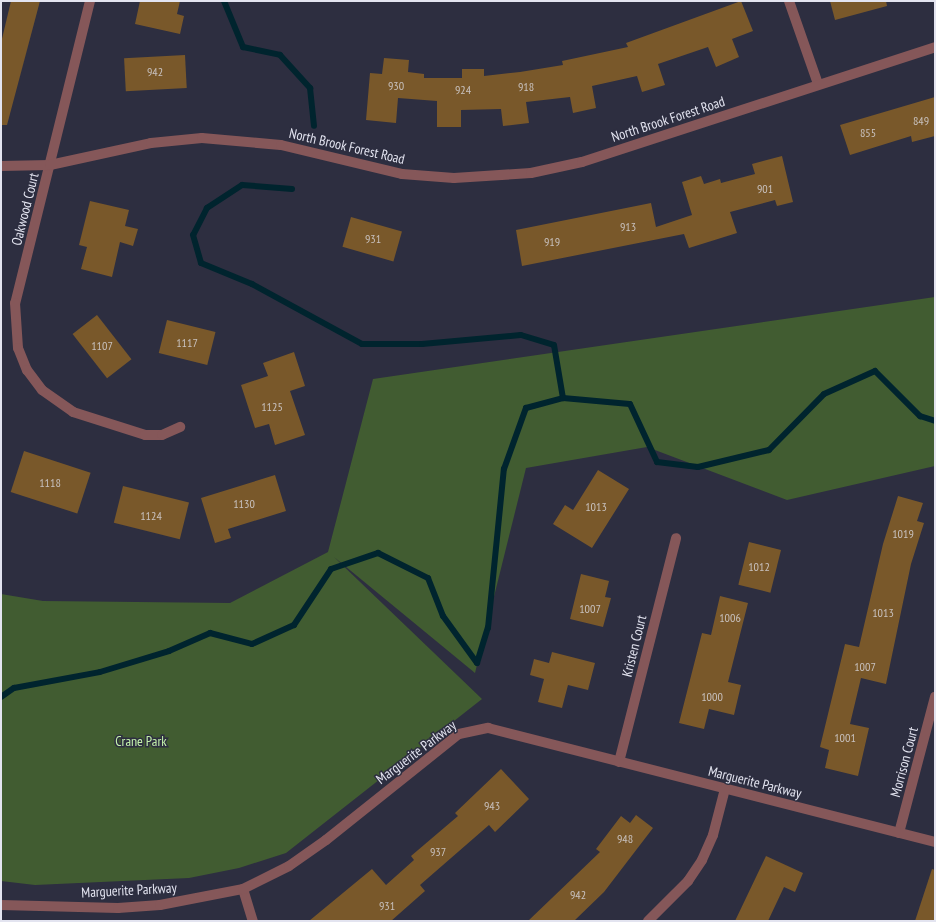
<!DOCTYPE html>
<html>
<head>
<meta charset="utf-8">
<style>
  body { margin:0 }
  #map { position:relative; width:936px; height:922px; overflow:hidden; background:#2d2e40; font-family:"PT Sans Narrow",sans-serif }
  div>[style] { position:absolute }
  .green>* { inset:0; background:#415c31 }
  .stream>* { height:6px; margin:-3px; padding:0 3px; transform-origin:3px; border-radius:3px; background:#00242e }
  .building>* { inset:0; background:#79582a; transform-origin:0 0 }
  .minor>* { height:10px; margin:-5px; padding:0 5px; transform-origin:5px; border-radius:5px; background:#855759 }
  span { translate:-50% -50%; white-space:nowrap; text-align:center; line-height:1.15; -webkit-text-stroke:3px #2d2e40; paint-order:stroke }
  .number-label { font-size:12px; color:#c8c1be }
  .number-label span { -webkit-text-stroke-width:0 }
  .street-label { font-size:14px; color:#e3e4f0 }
  .park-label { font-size:14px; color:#c5f3ab }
  .frame { position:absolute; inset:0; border:2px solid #e3e4f0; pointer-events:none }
</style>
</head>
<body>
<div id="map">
  <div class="green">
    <div style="clip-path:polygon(935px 297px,935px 466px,787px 500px,647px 447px,526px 468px,475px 673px,334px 557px,482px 699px,286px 853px,239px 868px,189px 878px,35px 885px,1px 881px,1px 594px,43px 601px,230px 603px,328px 552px,373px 379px)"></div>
  </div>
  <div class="stream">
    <div style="left:224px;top:1px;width:50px;rotate:67.6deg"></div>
    <div style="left:243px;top:47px;width:38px;rotate:12deg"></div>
    <div style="left:280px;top:55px;width:45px;rotate:47.7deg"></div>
    <div style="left:310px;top:88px;width:38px;rotate:84deg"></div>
    <div style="left:292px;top:189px;width:50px;rotate:-175.4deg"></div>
    <div style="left:242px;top:185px;width:42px;rotate:146.7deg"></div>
    <div style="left:207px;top:208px;width:30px;rotate:117deg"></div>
    <div style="left:193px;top:235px;width:29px;rotate:74deg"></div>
    <div style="left:201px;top:263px;width:55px;rotate:22.4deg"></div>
    <div style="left:252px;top:284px;width:125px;rotate:28.6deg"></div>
    <div style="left:362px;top:344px;width:60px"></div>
    <div style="left:422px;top:344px;width:99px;rotate:-5.2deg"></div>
    <div style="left:521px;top:335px;width:34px;rotate:17deg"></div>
    <div style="left:554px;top:345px;width:54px;rotate:80.4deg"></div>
    <div style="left:1px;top:697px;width:16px;rotate:-35deg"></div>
    <div style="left:14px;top:688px;width:87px;rotate:-10.5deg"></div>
    <div style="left:100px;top:672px;width:72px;rotate:-16.9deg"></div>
    <div style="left:169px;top:651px;width:45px;rotate:-23.7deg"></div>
    <div style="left:210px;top:633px;width:43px;rotate:14.7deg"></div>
    <div style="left:252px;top:644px;width:46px;rotate:-24.3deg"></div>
    <div style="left:294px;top:625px;width:67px;rotate:-56.5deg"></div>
    <div style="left:331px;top:569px;width:50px;rotate:-18.8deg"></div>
    <div style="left:378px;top:553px;width:56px;rotate:26.6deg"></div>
    <div style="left:428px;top:578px;width:41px;rotate:68.5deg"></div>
    <div style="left:443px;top:616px;width:58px;rotate:54.1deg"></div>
    <div style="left:477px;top:663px;width:37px;rotate:-73deg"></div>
    <div style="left:488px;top:628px;width:160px;rotate:-84.3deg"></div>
    <div style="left:504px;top:469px;width:65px;rotate:-70.2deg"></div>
    <div style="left:526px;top:408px;width:38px;rotate:-15deg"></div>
    <div style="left:563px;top:398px;width:67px;rotate:5.1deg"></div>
    <div style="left:630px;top:404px;width:64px;rotate:65deg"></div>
    <div style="left:657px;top:462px;width:41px;rotate:7deg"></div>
    <div style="left:698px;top:467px;width:73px;rotate:-13.5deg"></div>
    <div style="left:769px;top:450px;width:78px;rotate:-45.5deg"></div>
    <div style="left:824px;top:394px;width:56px;rotate:-24.3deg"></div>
    <div style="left:875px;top:371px;width:64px;rotate:45deg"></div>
    <div style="left:920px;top:416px;width:16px;rotate:18deg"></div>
  </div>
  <div class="building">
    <div style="clip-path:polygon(11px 1px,40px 1px,7px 125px,1px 125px,1px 43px)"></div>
    <div style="clip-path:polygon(140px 1px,180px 1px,177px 14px,184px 16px,180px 34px,135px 24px)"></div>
    <div style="clip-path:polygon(741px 1px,753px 31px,732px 39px,739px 57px,716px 67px,708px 47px,658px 64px,665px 85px,642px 92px,637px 76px,592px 86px,596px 108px,573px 113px,570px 97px,526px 102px,529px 123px,503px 126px,501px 109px,461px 110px,461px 127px,437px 127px,437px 101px,398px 98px,396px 123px,366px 120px,370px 73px,382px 74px,384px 58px,409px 60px,408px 72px,424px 74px,424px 78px,462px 78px,462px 69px,484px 69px,484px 76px,520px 72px,563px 65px,562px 61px,628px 47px,626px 43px)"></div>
    <div style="clip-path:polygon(830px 1px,886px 1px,887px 6px,835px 20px)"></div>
    <div style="left:185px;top:55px;width:33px;height:61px;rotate:87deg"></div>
    <div style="clip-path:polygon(935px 97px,935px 136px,912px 142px,911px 136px,850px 155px,840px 125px)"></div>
    <div style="clip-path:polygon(782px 156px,793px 202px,777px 206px,775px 200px,730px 212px,737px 233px,689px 248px,684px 234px,522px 266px,516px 230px,651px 203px,656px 227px,692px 215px,682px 182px,701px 176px,704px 184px,720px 179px,721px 183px,755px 174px,752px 164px)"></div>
    <div style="clip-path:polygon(90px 201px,129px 210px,125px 226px,138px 229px,133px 246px,120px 242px,112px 277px,81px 269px,87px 247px,79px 245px)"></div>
    <div style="left:351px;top:217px;width:53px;height:31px;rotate:16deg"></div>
    <div style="left:97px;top:315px;width:56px;height:31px;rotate:52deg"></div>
    <div style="left:167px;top:320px;width:50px;height:34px;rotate:14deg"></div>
    <div style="clip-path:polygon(294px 352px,305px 386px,290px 391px,305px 435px,275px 445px,269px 424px,255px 428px,241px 385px,268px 376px,263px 363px)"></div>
    <div style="left:24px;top:451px;width:70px;height:43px;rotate:18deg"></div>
    <div style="clip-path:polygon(598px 470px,629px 489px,592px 548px,553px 524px,565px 505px,573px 510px)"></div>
    <div style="clip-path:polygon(275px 475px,286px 511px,228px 529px,231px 538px,215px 543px,201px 498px)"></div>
    <div style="left:123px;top:486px;width:68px;height:38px;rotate:14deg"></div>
    <div style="clip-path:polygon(898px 496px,923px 503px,917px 521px,924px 523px,911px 564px,886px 684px,861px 678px,850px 724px,869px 728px,858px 776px,825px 768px,829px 750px,820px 747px,845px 644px,859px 647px,883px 544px)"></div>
    <div style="left:749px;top:542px;width:33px;height:44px;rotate:14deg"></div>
    <div style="clip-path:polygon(581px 574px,609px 581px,605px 597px,611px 598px,603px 627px,570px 619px)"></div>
    <div style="clip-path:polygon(720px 596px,748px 603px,728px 682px,741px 685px,734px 715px,709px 709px,704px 729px,679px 723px,702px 633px,711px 635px)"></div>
    <div style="clip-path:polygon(552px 652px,595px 663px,588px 690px,568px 685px,562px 708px,538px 702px,544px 679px,530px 675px,534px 659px,549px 663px)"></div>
    <div style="clip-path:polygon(501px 769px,529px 799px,495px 832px,489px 825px,420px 885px,425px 891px,391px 921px,309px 921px,372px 869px,386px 885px,414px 860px,411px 856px,458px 816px,455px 813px)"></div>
    <div style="clip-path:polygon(636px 815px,653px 828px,604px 892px,574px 921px,528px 921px,600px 852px,596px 849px,621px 816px,630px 823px)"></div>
    <div style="clip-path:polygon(766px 856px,803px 873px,795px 892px,784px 887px,768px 921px,735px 921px)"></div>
    <div style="clip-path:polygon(932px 869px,935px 870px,935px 921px,915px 921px)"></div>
  </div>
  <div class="minor">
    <div style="left:90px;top:1px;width:311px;rotate:103.9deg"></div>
    <div style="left:15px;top:303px;width:45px;rotate:86.2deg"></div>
    <div style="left:18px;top:348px;width:24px;rotate:68deg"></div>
    <div style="left:27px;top:370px;width:25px;rotate:53deg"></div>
    <div style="left:42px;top:390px;width:38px;rotate:35deg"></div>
    <div style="left:73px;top:412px;width:76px;rotate:17.7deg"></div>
    <div style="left:145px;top:435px;width:17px"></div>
    <div style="left:162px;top:435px;width:20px;rotate:-24deg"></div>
    <div style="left:789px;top:1px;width:88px;rotate:70.7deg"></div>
    <div style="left:1px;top:166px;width:49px;rotate:-1.2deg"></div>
    <div style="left:50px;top:165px;width:103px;rotate:-12.3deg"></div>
    <div style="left:151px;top:143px;width:51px;rotate:-5.6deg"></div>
    <div style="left:202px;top:138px;width:79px;rotate:5.1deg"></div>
    <div style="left:281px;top:145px;width:124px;rotate:13.5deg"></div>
    <div style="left:402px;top:174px;width:52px;rotate:4.4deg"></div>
    <div style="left:454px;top:178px;width:77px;rotate:-3.7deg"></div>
    <div style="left:531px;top:173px;width:52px;rotate:-12.2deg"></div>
    <div style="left:582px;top:162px;width:371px;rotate:-18deg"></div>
    <div style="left:619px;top:762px;width:231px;rotate:-75.7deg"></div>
    <div style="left:899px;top:833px;width:141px;rotate:-75.2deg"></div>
    <div style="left:243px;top:889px;width:34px;rotate:73deg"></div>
    <div style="left:1px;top:905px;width:117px;rotate:1.5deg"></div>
    <div style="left:118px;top:908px;width:42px;rotate:-4.1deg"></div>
    <div style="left:160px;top:905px;width:85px;rotate:-10.9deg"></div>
    <div style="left:243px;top:889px;width:51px;rotate:-26.6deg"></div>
    <div style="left:289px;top:866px;width:45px;rotate:-35.1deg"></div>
    <div style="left:326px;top:840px;width:170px;rotate:-38.6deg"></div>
    <div style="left:459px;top:734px;width:30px;rotate:-12deg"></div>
    <div style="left:488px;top:728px;width:461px;rotate:14.3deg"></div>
    <div style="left:648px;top:921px;width:57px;rotate:-45deg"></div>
    <div style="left:688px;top:881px;width:25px;rotate:-56deg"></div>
    <div style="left:702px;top:860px;width:27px;rotate:-66deg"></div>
    <div style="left:713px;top:835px;width:48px;rotate:-75.4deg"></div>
  </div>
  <div class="number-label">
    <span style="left:155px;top:72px">942</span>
    <span style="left:396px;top:86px">930</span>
    <span style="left:526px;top:87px">918</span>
    <span style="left:463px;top:90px">924</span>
    <span style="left:921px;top:121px">849</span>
    <span style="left:868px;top:133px">855</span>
    <span style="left:765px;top:189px">901</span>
    <span style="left:628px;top:227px">913</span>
    <span style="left:373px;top:239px">931</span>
    <span style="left:552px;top:242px">919</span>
    <span style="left:187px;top:343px">1117</span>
    <span style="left:102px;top:346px">1107</span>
    <span style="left:272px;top:407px">1125</span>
    <span style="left:50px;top:483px">1118</span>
    <span style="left:244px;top:504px">1130</span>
    <span style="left:596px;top:507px">1013</span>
    <span style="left:151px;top:516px">1124</span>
    <span style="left:903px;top:534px">1019</span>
    <span style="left:759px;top:567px">1012</span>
    <span style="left:590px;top:609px">1007</span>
    <span style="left:883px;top:613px">1013</span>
    <span style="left:730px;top:618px">1006</span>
    <span style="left:865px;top:667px">1007</span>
    <span style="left:712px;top:697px">1000</span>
    <span style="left:845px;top:738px">1001</span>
    <span style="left:492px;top:806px">943</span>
    <span style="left:625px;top:839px">948</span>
    <span style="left:438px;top:852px">937</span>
    <span style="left:578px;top:895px">942</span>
    <span style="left:387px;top:906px">931</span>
  </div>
  <div class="street-label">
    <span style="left:668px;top:119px;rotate:-18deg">North Brook Forest Road</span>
    <span style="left:347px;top:146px;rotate:13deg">North Brook Forest Road</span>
    <span style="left:25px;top:209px;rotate:-76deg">Oakwood Court</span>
    <span style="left:634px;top:646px;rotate:-76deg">Kristen Court</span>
    <span style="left:416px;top:752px;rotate:-37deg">Marguerite Parkway</span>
    <span style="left:904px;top:762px;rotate:-75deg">Morrison Court</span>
    <span style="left:755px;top:782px;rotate:14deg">Marguerite Parkway</span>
    <span style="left:129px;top:890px;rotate:-3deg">Marguerite Parkway</span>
  </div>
  <div class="park-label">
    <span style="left:141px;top:741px">Crane Park</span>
  </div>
  <div class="frame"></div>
</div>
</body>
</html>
